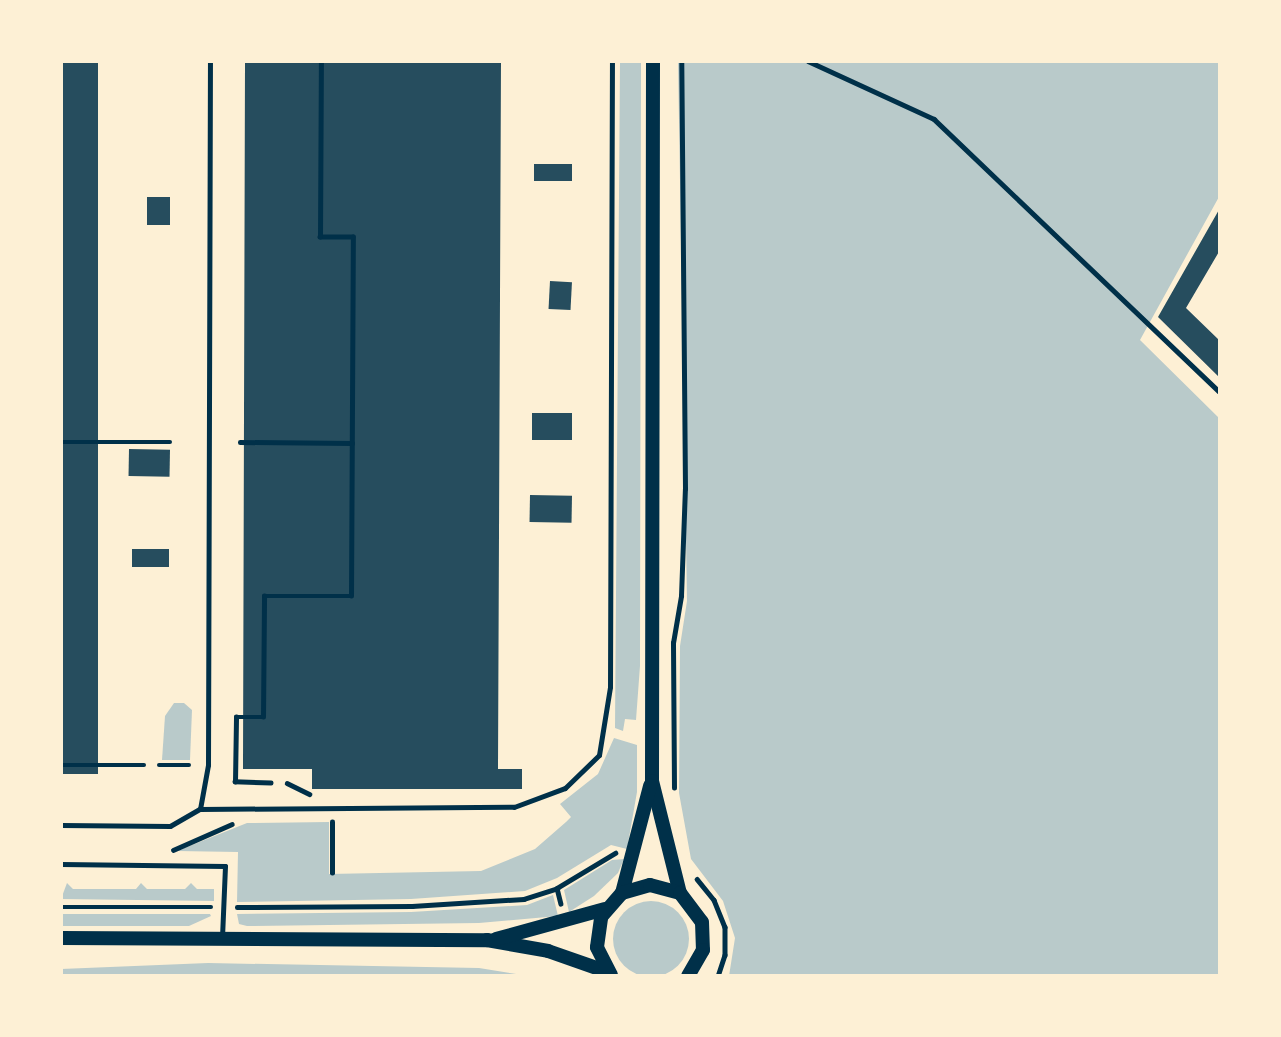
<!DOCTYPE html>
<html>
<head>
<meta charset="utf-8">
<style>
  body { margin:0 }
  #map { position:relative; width:1281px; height:1037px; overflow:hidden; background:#fdf0d5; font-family:Inter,sans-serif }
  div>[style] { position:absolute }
  .green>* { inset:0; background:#b9caca }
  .round { border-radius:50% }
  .building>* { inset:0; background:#264d5e; transform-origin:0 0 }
  .path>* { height:4.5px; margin:-2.25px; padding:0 2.25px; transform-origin:2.25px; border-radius:2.25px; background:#003049 }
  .service>* { height:5px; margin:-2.5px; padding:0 2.5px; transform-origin:2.5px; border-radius:2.5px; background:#003049 }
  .secondary>* { height:14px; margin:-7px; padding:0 7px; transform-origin:7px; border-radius:7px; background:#003049 }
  span { translate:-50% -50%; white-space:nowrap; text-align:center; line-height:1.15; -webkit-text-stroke:5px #fdf0d5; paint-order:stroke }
  .frame { position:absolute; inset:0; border:63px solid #fdf0d5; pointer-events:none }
</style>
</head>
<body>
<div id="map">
  <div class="green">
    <div style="clip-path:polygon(620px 61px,641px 61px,640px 666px,636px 720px,625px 719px,623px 731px,615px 728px)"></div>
    <div style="clip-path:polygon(678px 61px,1220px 61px,1220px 195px,1140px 340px,1220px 419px,1220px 976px,729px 976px,735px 938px,723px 901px,691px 859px,679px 793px,680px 646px,687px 601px)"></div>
    <div style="clip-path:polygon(174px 703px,184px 703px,192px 710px,190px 760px,162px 760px,165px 716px)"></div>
    <div style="clip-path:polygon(614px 738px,637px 745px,637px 792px,627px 849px,611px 845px,557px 878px,525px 891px,411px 899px,237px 902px,238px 852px,177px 851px,247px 823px,329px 822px,329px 874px,481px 871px,535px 849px,566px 822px,571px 817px,560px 804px,598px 774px)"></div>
    <div style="clip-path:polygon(624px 859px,618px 873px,594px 896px,569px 912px,564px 890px,612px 860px)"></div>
    <div style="clip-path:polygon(67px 883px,73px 889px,136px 889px,141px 883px,147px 889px,185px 889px,191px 883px,197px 889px,214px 889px,214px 901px,61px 899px)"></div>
    <div style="clip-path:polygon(553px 895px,558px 916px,479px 923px,247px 926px,239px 924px,237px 914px,411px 912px,527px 905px)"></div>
    <div class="round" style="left:613px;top:901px;width:76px;height:76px"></div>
    <div style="clip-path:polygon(61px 914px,210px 914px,211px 916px,189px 926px,61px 926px)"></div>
    <div style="clip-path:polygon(208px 963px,479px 968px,529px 976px,61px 976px,61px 969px)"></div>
  </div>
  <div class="building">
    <div style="left:61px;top:61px;width:37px;height:713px"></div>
    <div style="clip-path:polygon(245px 61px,501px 61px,498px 769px,522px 769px,522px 789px,312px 789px,312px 769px,243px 769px)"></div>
    <div style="left:534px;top:164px;width:38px;height:17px"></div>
    <div style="left:147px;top:197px;width:23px;height:28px"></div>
    <div style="clip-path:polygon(1220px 208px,1220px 250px,1186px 308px,1220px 341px,1220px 378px,1158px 317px)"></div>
    <div style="left:550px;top:281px;width:22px;height:28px;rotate:3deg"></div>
    <div style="left:532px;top:413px;width:40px;height:27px"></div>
    <div style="left:129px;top:449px;width:41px;height:27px;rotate:1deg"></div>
    <div style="left:530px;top:495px;width:42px;height:27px;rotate:1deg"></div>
    <div style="left:132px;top:549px;width:37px;height:18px"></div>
  </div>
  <div class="path">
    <div style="left:808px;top:61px;width:139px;rotate:24.7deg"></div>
    <div style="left:934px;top:119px;width:395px;rotate:43.7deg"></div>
    <div style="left:61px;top:442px;width:109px"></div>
    <div style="left:240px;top:442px;width:112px;rotate:0.5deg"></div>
    <div style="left:61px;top:765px;width:83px"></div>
    <div style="left:159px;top:765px;width:30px"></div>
    <div style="left:271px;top:783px;width:36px;rotate:-178deg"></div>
    <div style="left:235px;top:782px;width:65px;rotate:-89.1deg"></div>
    <div style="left:236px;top:717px;width:27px"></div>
    <div style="left:263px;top:717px;width:121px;rotate:-89.5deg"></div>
    <div style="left:264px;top:596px;width:87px"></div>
    <div style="left:351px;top:596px;width:359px;rotate:-89.7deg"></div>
    <div style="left:353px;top:237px;width:33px;rotate:180deg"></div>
    <div style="left:320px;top:237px;width:176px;rotate:-89.7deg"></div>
    <div style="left:287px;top:783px;width:25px;rotate:26deg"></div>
    <div style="left:674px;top:788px;width:145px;rotate:-90.4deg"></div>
    <div style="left:673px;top:643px;width:48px;rotate:-80.3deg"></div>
    <div style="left:681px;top:596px;width:107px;rotate:-87.9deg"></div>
    <div style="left:685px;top:489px;width:428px;rotate:-90.5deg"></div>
    <div style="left:173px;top:850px;width:64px;rotate:-23.8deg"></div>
    <div style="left:332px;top:873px;width:51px;rotate:-90deg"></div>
    <div style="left:697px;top:879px;width:27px;rotate:51deg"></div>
    <div style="left:714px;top:900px;width:29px;rotate:68deg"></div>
    <div style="left:725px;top:927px;width:28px;rotate:90deg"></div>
    <div style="left:725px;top:955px;width:22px;rotate:108deg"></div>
    <div style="left:557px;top:888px;width:16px;rotate:76deg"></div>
    <div style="left:61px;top:907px;width:150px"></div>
    <div style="left:237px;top:907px;width:175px;rotate:-0.3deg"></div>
    <div style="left:412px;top:906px;width:112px;rotate:-3.6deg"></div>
    <div style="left:524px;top:899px;width:35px;rotate:-18deg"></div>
    <div style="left:557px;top:888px;width:68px;rotate:-31.1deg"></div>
  </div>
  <div class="service">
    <div style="left:200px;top:809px;width:45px;rotate:-79.7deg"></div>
    <div style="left:208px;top:765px;width:704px;rotate:-89.84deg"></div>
    <div style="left:61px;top:825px;width:109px;rotate:0.5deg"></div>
    <div style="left:170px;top:826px;width:34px;rotate:-30deg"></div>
    <div style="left:200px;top:809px;width:314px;rotate:-0.4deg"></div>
    <div style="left:514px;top:807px;width:54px;rotate:-20.4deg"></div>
    <div style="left:565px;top:788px;width:47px;rotate:-44.1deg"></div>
    <div style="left:599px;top:755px;width:69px;rotate:-80.8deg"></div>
    <div style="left:610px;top:687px;width:626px;rotate:-89.82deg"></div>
    <div style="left:61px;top:864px;width:164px;rotate:0.7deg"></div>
    <div style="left:225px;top:866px;width:71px;rotate:92.4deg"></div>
  </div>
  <div class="secondary">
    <div style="left:653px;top:61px;width:720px;rotate:90.08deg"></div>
    <div style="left:652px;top:781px;width:115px;rotate:76deg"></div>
    <div style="left:622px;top:893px;width:111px;rotate:-75.3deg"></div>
    <div style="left:61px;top:938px;width:426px;rotate:0.3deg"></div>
    <div style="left:487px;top:940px;width:62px;rotate:10.2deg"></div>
    <div style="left:548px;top:951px;width:64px;rotate:19.3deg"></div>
    <div style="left:496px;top:939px;width:113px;rotate:-15.4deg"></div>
    <div style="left:611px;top:975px;width:31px;rotate:-117deg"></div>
    <div style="left:597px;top:947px;width:30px;rotate:-82deg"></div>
    <div style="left:601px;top:917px;width:32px;rotate:-49deg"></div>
    <div style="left:622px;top:893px;width:29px;rotate:-16deg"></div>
    <div style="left:650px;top:885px;width:31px;rotate:15deg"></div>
    <div style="left:680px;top:893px;width:36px;rotate:53deg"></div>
    <div style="left:702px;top:922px;width:28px;rotate:88deg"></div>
    <div style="left:703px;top:950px;width:30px;rotate:120deg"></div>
  </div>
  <div class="frame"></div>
</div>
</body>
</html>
